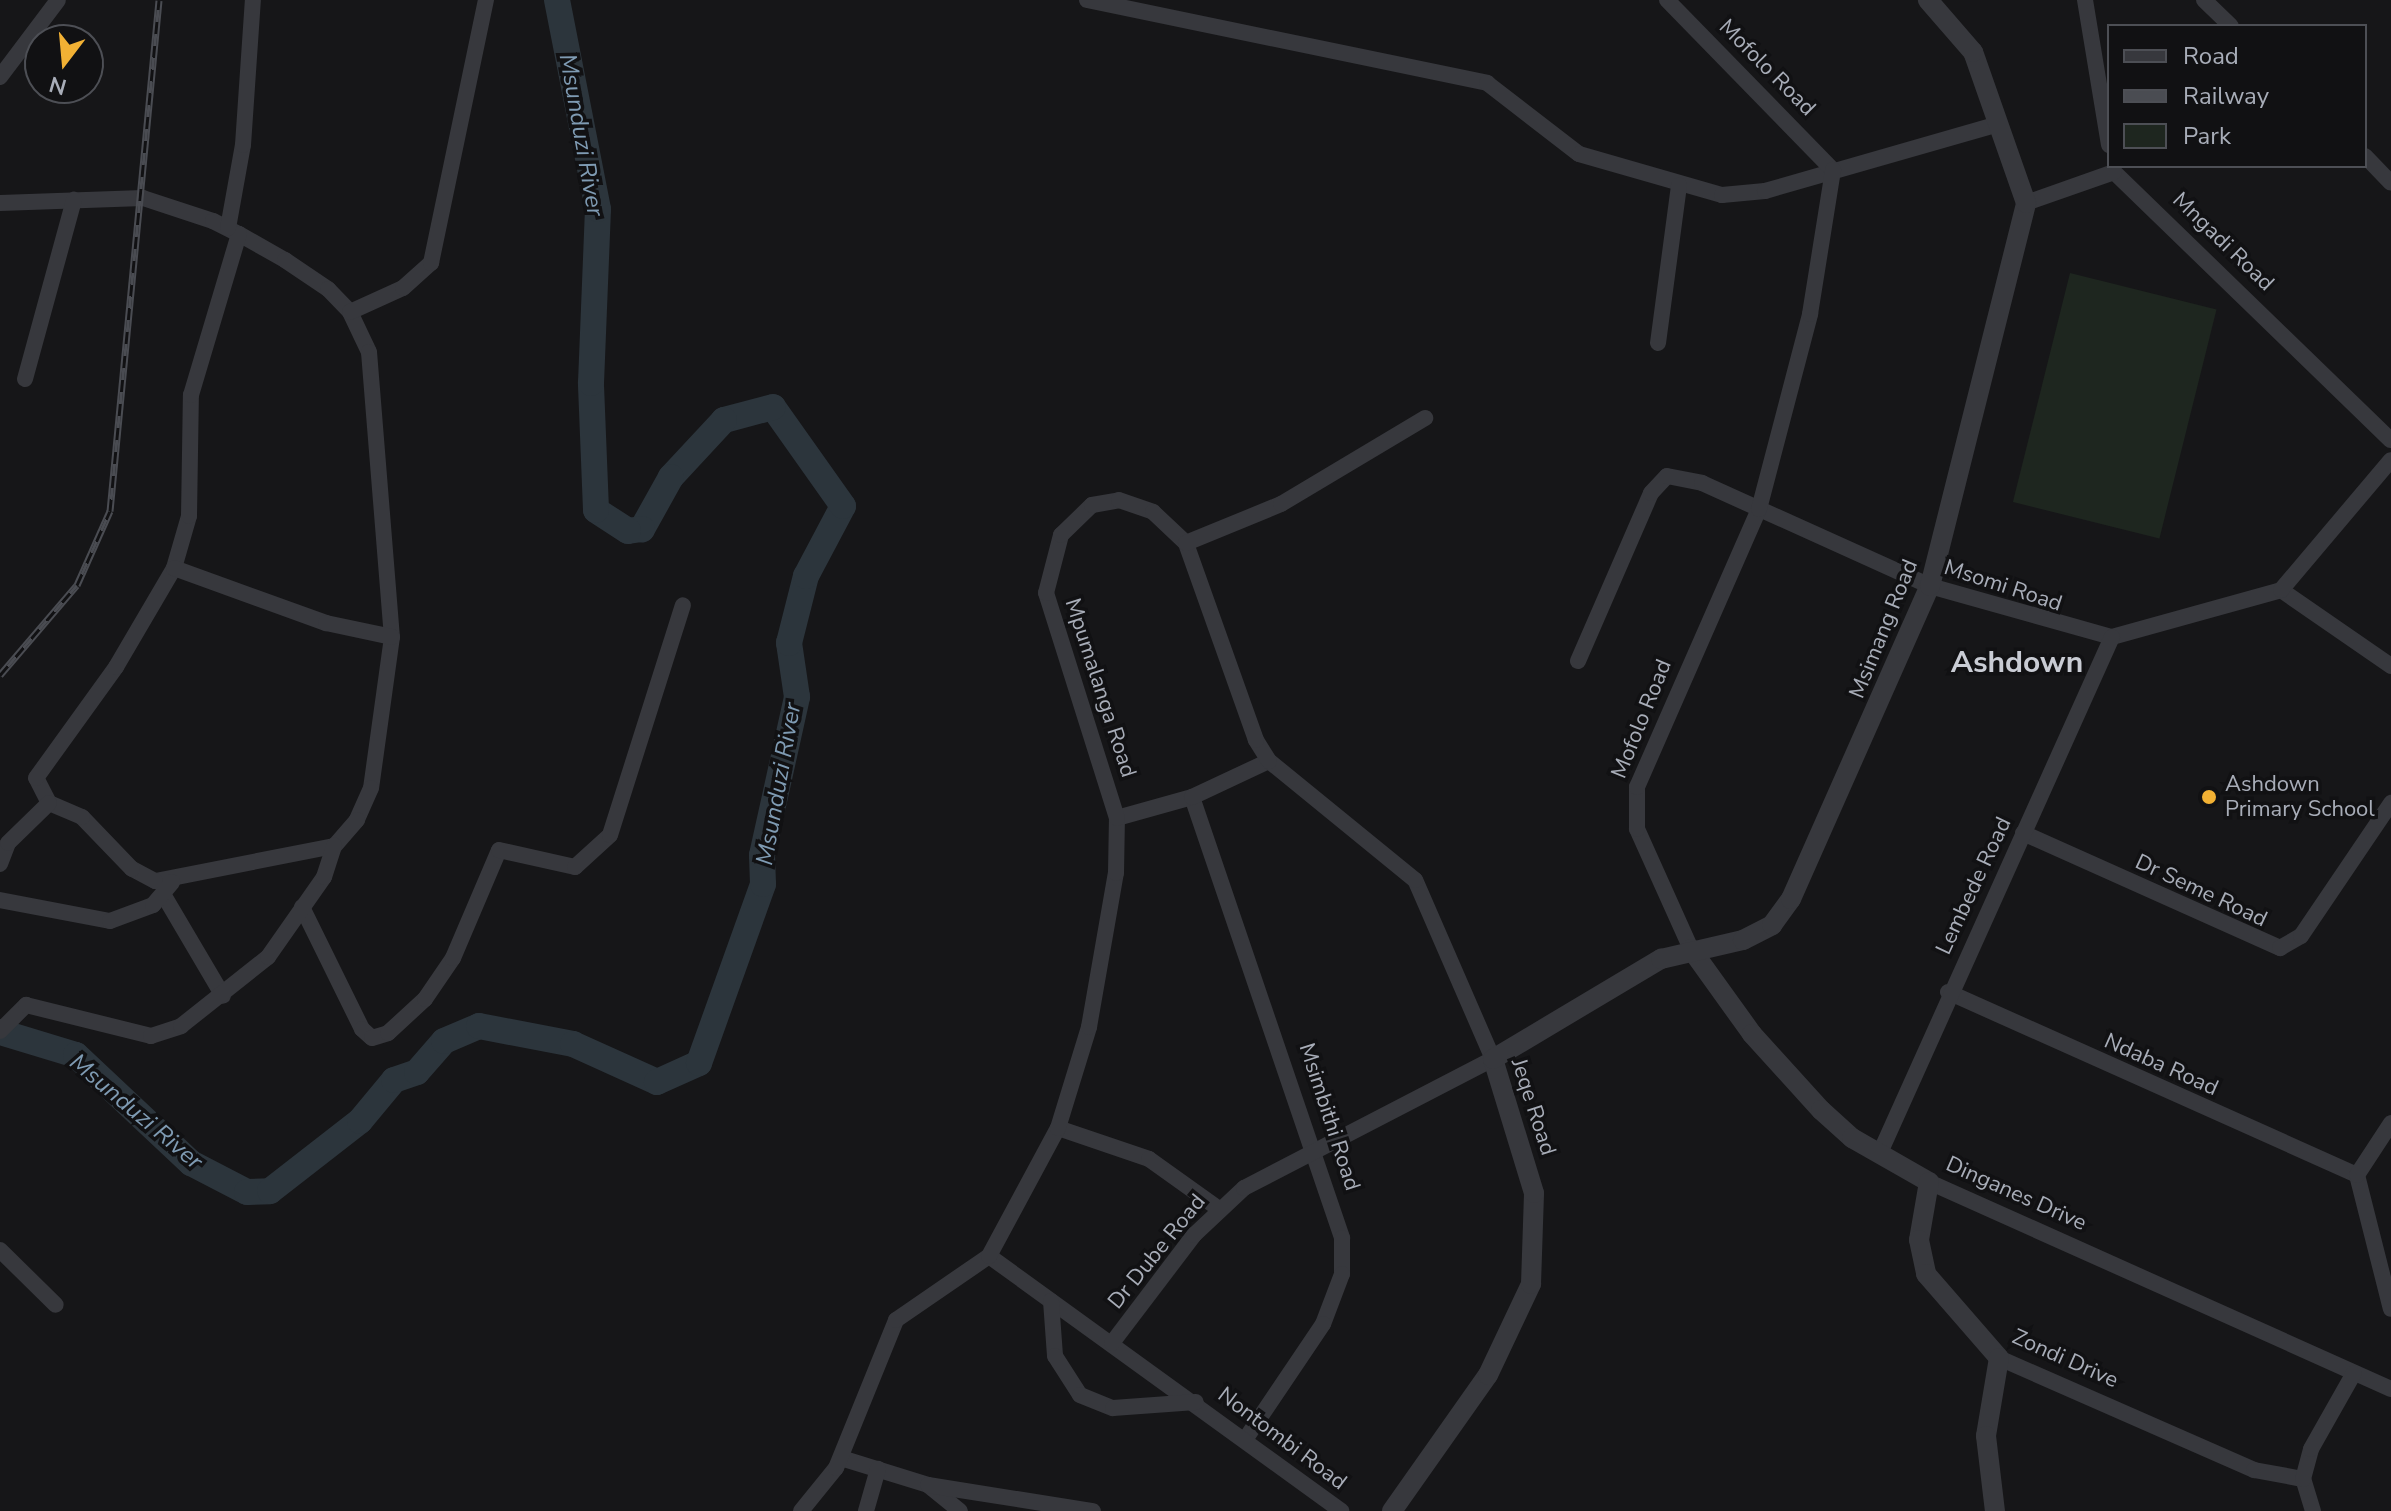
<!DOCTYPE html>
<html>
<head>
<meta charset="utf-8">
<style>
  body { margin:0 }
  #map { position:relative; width:2391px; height:1511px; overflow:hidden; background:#161618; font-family:"Nunito Sans",sans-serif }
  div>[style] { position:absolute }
  .green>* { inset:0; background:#1e261f; transform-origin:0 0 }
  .river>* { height:26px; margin:-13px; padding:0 13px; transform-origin:13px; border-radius:13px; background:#2c353c }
  .minor>* { height:16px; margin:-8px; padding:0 8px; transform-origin:8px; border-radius:8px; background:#37383d }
  .tertiary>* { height:20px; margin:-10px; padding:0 10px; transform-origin:10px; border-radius:10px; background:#37383d }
  .rail>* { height:7px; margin-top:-3.5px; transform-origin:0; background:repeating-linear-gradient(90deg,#111113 0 12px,#4a4c52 0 24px); box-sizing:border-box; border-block:2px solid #4a4c52 }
  .dots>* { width:22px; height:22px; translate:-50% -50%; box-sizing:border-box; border:4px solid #111113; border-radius:50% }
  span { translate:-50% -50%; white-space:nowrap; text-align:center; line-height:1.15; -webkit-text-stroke:7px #111113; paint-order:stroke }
  .street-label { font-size:22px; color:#a8adb8 }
  .poi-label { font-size:22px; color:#a8adb8 }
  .left { translate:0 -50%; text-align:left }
  .water-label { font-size:24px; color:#7f9bb3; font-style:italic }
  .district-label { font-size:30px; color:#c9ccd4; font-weight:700 }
  .legend { position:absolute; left:2107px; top:24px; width:260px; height:144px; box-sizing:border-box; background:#111113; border:2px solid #4d4f55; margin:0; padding:10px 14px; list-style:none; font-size:24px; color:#a8adb8 }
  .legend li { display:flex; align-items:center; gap:16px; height:40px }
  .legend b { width:40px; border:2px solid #4d4f55 }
  .north { position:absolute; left:24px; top:24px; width:80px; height:80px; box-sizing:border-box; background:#111113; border:2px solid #4d4f55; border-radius:50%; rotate:196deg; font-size:22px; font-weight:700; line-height:32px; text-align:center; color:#a8adb8 }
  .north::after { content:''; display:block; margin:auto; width:28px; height:36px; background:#f2b134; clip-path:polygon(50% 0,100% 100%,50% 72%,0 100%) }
</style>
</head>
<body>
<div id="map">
  <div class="green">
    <div style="left:2070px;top:273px;width:151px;height:236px;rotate:14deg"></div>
  </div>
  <div class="river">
    <div style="left:0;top:1032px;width:79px;rotate:16.8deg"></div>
    <div style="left:76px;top:1055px;width:158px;rotate:43.2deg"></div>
    <div style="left:191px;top:1163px;width:63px;rotate:27.4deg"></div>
    <div style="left:247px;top:1192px;width:23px;rotate:-2deg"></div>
    <div style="left:270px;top:1191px;width:114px;rotate:-37.9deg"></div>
    <div style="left:360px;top:1121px;width:53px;rotate:-50.3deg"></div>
    <div style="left:394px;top:1080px;width:24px;rotate:-19deg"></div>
    <div style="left:417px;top:1072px;width:41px;rotate:-48.9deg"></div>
    <div style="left:444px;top:1041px;width:38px;rotate:-23deg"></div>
    <div style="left:479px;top:1026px;width:96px;rotate:10.8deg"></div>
    <div style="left:573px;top:1044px;width:92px;rotate:24.3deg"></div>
    <div style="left:657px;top:1082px;width:46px;rotate:-24.3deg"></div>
    <div style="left:699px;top:1063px;width:190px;rotate:-70.3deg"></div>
    <div style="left:763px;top:884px;width:29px;rotate:-92deg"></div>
    <div style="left:762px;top:855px;width:162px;rotate:-77.5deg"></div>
    <div style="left:797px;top:697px;width:55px;rotate:-98.4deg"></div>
    <div style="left:789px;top:643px;width:69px;rotate:-75.8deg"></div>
    <div style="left:806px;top:576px;width:79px;rotate:-62.1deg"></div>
    <div style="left:843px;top:506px;width:121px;rotate:-125.3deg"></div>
    <div style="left:773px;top:407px;width:51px;rotate:165.1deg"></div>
    <div style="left:724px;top:420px;width:78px;rotate:132.9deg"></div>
    <div style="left:671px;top:477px;width:60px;rotate:119.1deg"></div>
    <div style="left:642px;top:529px;width:14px;rotate:172deg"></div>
    <div style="left:628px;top:531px;width:38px;rotate:-147deg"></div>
    <div style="left:596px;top:510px;width:127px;rotate:-92.3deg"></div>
    <div style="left:591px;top:383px;width:174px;rotate:-87.7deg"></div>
    <div style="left:598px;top:209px;width:213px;rotate:-101.1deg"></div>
  </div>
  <div class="minor">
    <div style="left:1087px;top:0;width:409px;rotate:11.7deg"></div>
    <div style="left:1487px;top:83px;width:116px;rotate:37.7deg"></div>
    <div style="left:1579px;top:154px;width:149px;rotate:16deg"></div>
    <div style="left:1722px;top:195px;width:43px;rotate:-5.3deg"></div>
    <div style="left:1765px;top:191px;width:243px;rotate:-16deg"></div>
    <div style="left:1667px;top:0;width:238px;rotate:45.7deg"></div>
    <div style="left:2085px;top:0;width:147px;rotate:80.6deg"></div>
    <div style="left:2204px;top:0;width:37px;rotate:44deg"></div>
    <div style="left:0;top:77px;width:96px;rotate:-53deg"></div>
    <div style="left:2365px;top:156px;width:37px;rotate:46deg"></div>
    <div style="left:2114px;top:172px;width:385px;rotate:44.1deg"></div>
    <div style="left:0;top:203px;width:143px;rotate:-2deg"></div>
    <div style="left:143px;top:198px;width:74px;rotate:18.2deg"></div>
    <div style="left:213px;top:221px;width:29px;rotate:27deg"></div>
    <div style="left:239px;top:234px;width:53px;rotate:29.5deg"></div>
    <div style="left:285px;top:260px;width:52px;rotate:34deg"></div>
    <div style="left:328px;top:289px;width:32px;rotate:46deg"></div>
    <div style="left:350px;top:312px;width:44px;rotate:64.6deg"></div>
    <div style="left:369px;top:352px;width:286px;rotate:85.4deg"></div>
    <div style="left:392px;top:637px;width:152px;rotate:97.9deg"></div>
    <div style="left:371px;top:788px;width:35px;rotate:114deg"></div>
    <div style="left:357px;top:820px;width:35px;rotate:131deg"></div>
    <div style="left:334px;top:846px;width:182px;rotate:168.9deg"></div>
    <div style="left:155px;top:881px;width:26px;rotate:-152deg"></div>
    <div style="left:132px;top:869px;width:72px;rotate:-133.9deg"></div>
    <div style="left:82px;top:817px;width:36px;rotate:-157deg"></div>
    <div style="left:49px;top:803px;width:28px;rotate:-117deg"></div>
    <div style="left:36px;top:778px;width:137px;rotate:-54.2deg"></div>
    <div style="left:116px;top:667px;width:115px;rotate:-59.6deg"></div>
    <div style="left:174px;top:568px;width:54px;rotate:-73.9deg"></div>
    <div style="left:189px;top:516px;width:121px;rotate:-89.1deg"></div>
    <div style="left:191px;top:395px;width:168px;rotate:-73.4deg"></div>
    <div style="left:2026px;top:203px;width:93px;rotate:-19.4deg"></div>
    <div style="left:228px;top:228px;width:84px;rotate:-79.8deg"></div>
    <div style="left:243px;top:145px;width:145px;rotate:-86.1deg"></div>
    <div style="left:350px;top:312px;width:58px;rotate:-24.4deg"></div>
    <div style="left:403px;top:288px;width:38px;rotate:-42deg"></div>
    <div style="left:431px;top:263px;width:269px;rotate:-78.2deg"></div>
    <div style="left:1658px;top:343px;width:159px;rotate:-82.4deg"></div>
    <div style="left:25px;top:379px;width:186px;rotate:-74.7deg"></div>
    <div style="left:174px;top:568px;width:162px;rotate:19.9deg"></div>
    <div style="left:326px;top:623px;width:67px;rotate:12deg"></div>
    <div style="left:2281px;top:590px;width:134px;rotate:34.6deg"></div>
    <div style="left:1578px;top:661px;width:183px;rotate:-66.5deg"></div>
    <div style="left:1651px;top:493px;width:23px;rotate:-47deg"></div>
    <div style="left:1667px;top:476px;width:36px;rotate:11deg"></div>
    <div style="left:1702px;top:483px;width:250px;rotate:24.3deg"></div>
    <div style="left:1930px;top:586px;width:189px;rotate:15.7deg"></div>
    <div style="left:2112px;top:637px;width:175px;rotate:-15.5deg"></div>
    <div style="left:2281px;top:590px;width:170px;rotate:-49.8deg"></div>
    <div style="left:1192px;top:797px;width:466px;rotate:71.2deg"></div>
    <div style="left:1342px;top:1238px;width:36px;rotate:90deg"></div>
    <div style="left:1342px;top:1274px;width:53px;rotate:110.8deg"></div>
    <div style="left:1323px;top:1324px;width:138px;rotate:124deg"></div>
    <div style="left:1117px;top:818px;width:78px;rotate:-15.6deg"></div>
    <div style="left:1192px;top:797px;width:85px;rotate:-25.1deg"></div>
    <div style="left:2023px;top:833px;width:282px;rotate:24.1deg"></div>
    <div style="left:2280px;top:948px;width:24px;rotate:-30deg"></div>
    <div style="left:2301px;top:936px;width:161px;rotate:-55.9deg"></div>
    <div style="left:0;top:864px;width:22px;rotate:-69deg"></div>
    <div style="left:8px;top:843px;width:57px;rotate:-44.3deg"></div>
    <div style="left:163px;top:894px;width:118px;rotate:59.5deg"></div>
    <div style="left:0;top:900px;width:112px;rotate:10.8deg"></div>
    <div style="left:110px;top:921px;width:46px;rotate:-20.4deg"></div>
    <div style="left:153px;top:905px;width:30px;rotate:-50deg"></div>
    <div style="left:302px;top:907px;width:136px;rotate:63.8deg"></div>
    <div style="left:362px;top:1029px;width:13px;rotate:42deg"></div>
    <div style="left:372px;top:1038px;width:17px;rotate:-17deg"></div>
    <div style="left:388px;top:1033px;width:50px;rotate:-42.6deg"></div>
    <div style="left:425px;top:999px;width:50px;rotate:-55.7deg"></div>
    <div style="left:453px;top:958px;width:117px;rotate:-66.9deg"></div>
    <div style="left:499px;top:850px;width:78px;rotate:12.6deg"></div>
    <div style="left:575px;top:867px;width:47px;rotate:-42.4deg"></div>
    <div style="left:610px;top:835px;width:241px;rotate:-72.4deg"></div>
    <div style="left:1691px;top:949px;width:132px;rotate:-114.2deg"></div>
    <div style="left:1637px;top:829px;width:42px;rotate:-90deg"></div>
    <div style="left:1637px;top:787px;width:304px;rotate:-66.3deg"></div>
    <div style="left:1759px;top:509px;width:202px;rotate:-75.3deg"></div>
    <div style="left:1810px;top:314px;width:146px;rotate:-80.9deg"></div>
    <div style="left:1948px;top:992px;width:448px;rotate:24.1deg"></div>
    <div style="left:0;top:1031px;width:37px;rotate:-45deg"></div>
    <div style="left:26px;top:1005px;width:129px;rotate:13.9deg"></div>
    <div style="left:151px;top:1036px;width:32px;rotate:-18deg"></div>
    <div style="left:181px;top:1026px;width:111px;rotate:-38.4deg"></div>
    <div style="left:268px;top:957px;width:98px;rotate:-55deg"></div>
    <div style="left:324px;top:877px;width:33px;rotate:-72deg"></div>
    <div style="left:1058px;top:1128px;width:96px;rotate:18.8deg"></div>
    <div style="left:1149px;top:1159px;width:86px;rotate:35.5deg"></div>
    <div style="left:1879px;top:1155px;width:568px;rotate:-65.78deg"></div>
    <div style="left:2357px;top:1175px;width:138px;rotate:75.8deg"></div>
    <div style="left:2357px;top:1175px;width:62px;rotate:-56.8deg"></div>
    <div style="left:1929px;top:1182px;width:506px;rotate:24.13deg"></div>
    <div style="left:0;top:1250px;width:78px;rotate:44.5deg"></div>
    <div style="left:989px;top:1256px;width:435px;rotate:35.9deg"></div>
    <div style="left:1051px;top:1301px;width:55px;rotate:85.8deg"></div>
    <div style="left:1055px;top:1356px;width:46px;rotate:57.3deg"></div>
    <div style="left:1080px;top:1395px;width:35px;rotate:22deg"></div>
    <div style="left:1113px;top:1408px;width:83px;rotate:-4.1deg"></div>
    <div style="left:1112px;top:1343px;width:136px;rotate:-52.8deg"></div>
    <div style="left:1194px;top:1235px;width:69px;rotate:-43.2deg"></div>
    <div style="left:1244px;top:1188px;width:280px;rotate:-27.4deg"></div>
    <div style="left:1493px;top:1059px;width:195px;rotate:-113.5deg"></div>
    <div style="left:1415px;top:880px;width:188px;rotate:-140.8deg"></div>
    <div style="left:1269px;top:761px;width:25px;rotate:-122deg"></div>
    <div style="left:1256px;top:740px;width:209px;rotate:-109.6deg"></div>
    <div style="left:1999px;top:1358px;width:279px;rotate:23.7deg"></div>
    <div style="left:2254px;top:1470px;width:50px;rotate:10.4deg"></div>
    <div style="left:841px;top:1458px;width:91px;rotate:17.2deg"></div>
    <div style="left:928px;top:1485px;width:41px;rotate:39.1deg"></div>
    <div style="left:928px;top:1485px;width:167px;rotate:9deg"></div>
    <div style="left:801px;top:1511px;width:55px;rotate:-50.9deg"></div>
    <div style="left:836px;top:1468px;width:160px;rotate:-67.9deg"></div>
    <div style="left:896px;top:1320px;width:113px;rotate:-34.5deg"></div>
    <div style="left:989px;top:1256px;width:145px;rotate:-61.7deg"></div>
    <div style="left:1058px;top:1128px;width:106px;rotate:-72.9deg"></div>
    <div style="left:1089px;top:1027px;width:156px;rotate:-80.1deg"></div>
    <div style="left:1116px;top:873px;width:55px;rotate:-89deg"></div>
    <div style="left:1117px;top:818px;width:236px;rotate:-107.5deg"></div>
    <div style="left:1046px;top:593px;width:60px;rotate:-75.5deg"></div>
    <div style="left:1061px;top:535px;width:43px;rotate:-44.1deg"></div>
    <div style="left:1092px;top:505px;width:27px;rotate:-10deg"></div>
    <div style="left:1119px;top:500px;width:36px;rotate:19deg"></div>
    <div style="left:1153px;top:512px;width:45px;rotate:43.2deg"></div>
    <div style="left:1186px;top:543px;width:103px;rotate:-22.3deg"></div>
    <div style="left:1281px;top:504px;width:168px;rotate:-30.8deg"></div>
    <div style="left:866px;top:1511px;width:44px;rotate:-74.1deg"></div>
    <div style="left:2313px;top:1511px;width:34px;rotate:-107deg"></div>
    <div style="left:2303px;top:1479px;width:31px;rotate:-75deg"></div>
    <div style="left:2311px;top:1449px;width:87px;rotate:-60.5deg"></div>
  </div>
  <div class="tertiary">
    <div style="left:1691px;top:949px;width:105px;rotate:54.3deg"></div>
    <div style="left:1752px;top:1034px;width:103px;rotate:47.8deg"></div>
    <div style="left:1821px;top:1110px;width:42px;rotate:42.1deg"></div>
    <div style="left:1852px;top:1138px;width:89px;rotate:29.7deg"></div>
    <div style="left:1929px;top:1182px;width:59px;rotate:99.8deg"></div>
    <div style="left:1919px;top:1240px;width:35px;rotate:78deg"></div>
    <div style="left:1926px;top:1274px;width:111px;rotate:49deg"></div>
    <div style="left:1999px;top:1358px;width:79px;rotate:99.5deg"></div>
    <div style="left:1986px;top:1436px;width:76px;rotate:83.2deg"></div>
    <div style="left:1392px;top:1511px;width:166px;rotate:-54.8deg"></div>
    <div style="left:1488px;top:1375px;width:101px;rotate:-64.7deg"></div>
    <div style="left:1531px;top:1284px;width:91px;rotate:-88.1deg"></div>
    <div style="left:1534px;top:1193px;width:140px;rotate:-107deg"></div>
    <div style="left:1493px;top:1059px;width:196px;rotate:-30.8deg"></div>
    <div style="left:1661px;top:959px;width:84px;rotate:-13deg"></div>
    <div style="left:1743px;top:940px;width:33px;rotate:-27deg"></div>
    <div style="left:1772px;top:925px;width:32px;rotate:-54deg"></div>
    <div style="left:1791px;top:899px;width:342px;rotate:-66.1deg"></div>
    <div style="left:1930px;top:586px;width:395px;rotate:-75.9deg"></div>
    <div style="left:2026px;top:203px;width:160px;rotate:-109.3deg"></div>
    <div style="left:1973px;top:52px;width:69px;rotate:-130.9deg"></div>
  </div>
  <div class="rail">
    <div style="left:0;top:675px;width:118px;rotate:-49.5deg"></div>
    <div style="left:77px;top:585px;width:81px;rotate:-66deg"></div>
    <div style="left:110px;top:511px;width:513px;rotate:-84.52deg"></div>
  </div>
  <div class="dots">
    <div style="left:2209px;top:797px;background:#f2b134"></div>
  </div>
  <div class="street-label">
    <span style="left:1767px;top:68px;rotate:45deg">Mofolo Road</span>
    <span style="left:2223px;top:242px;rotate:44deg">Mngadi Road</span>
    <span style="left:2003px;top:586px;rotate:18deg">Msomi Road</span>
    <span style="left:1884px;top:629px;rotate:-68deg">Msimang Road</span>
    <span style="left:1100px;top:688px;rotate:72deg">Mpumalanga Road</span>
    <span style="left:1642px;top:719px;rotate:-68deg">Mofolo Road</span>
    <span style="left:1974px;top:886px;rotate:-65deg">Lembede Road</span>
    <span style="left:2201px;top:891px;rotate:25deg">Dr Seme Road</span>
    <span style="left:2161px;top:1065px;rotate:24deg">Ndaba Road</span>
    <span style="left:1533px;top:1107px;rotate:72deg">Jeqe Road</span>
    <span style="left:1329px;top:1117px;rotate:72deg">Msimbithi Road</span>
    <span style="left:2016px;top:1194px;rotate:24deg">Dinganes Drive</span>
    <span style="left:1157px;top:1252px;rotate:-51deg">Dr Dube Road</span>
    <span style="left:2065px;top:1359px;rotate:24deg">Zondi Drive</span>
    <span style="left:1282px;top:1439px;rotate:37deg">Nontombi Road</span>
  </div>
  <div class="poi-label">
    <span class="left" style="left:2225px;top:797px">Ashdown<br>Primary School</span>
  </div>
  <div class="water-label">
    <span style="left:581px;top:135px;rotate:80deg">Msunduzi River</span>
    <span style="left:779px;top:784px;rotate:-80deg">Msunduzi River</span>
    <span style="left:136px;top:1112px;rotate:40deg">Msunduzi River</span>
  </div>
  <div class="district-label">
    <span style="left:2017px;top:663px">Ashdown</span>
  </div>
  <ul class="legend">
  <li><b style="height:10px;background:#37383d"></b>Road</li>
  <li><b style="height:10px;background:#4a4c52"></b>Railway</li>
  <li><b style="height:22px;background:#1e261f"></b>Park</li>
  </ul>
  <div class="north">N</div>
</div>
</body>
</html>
